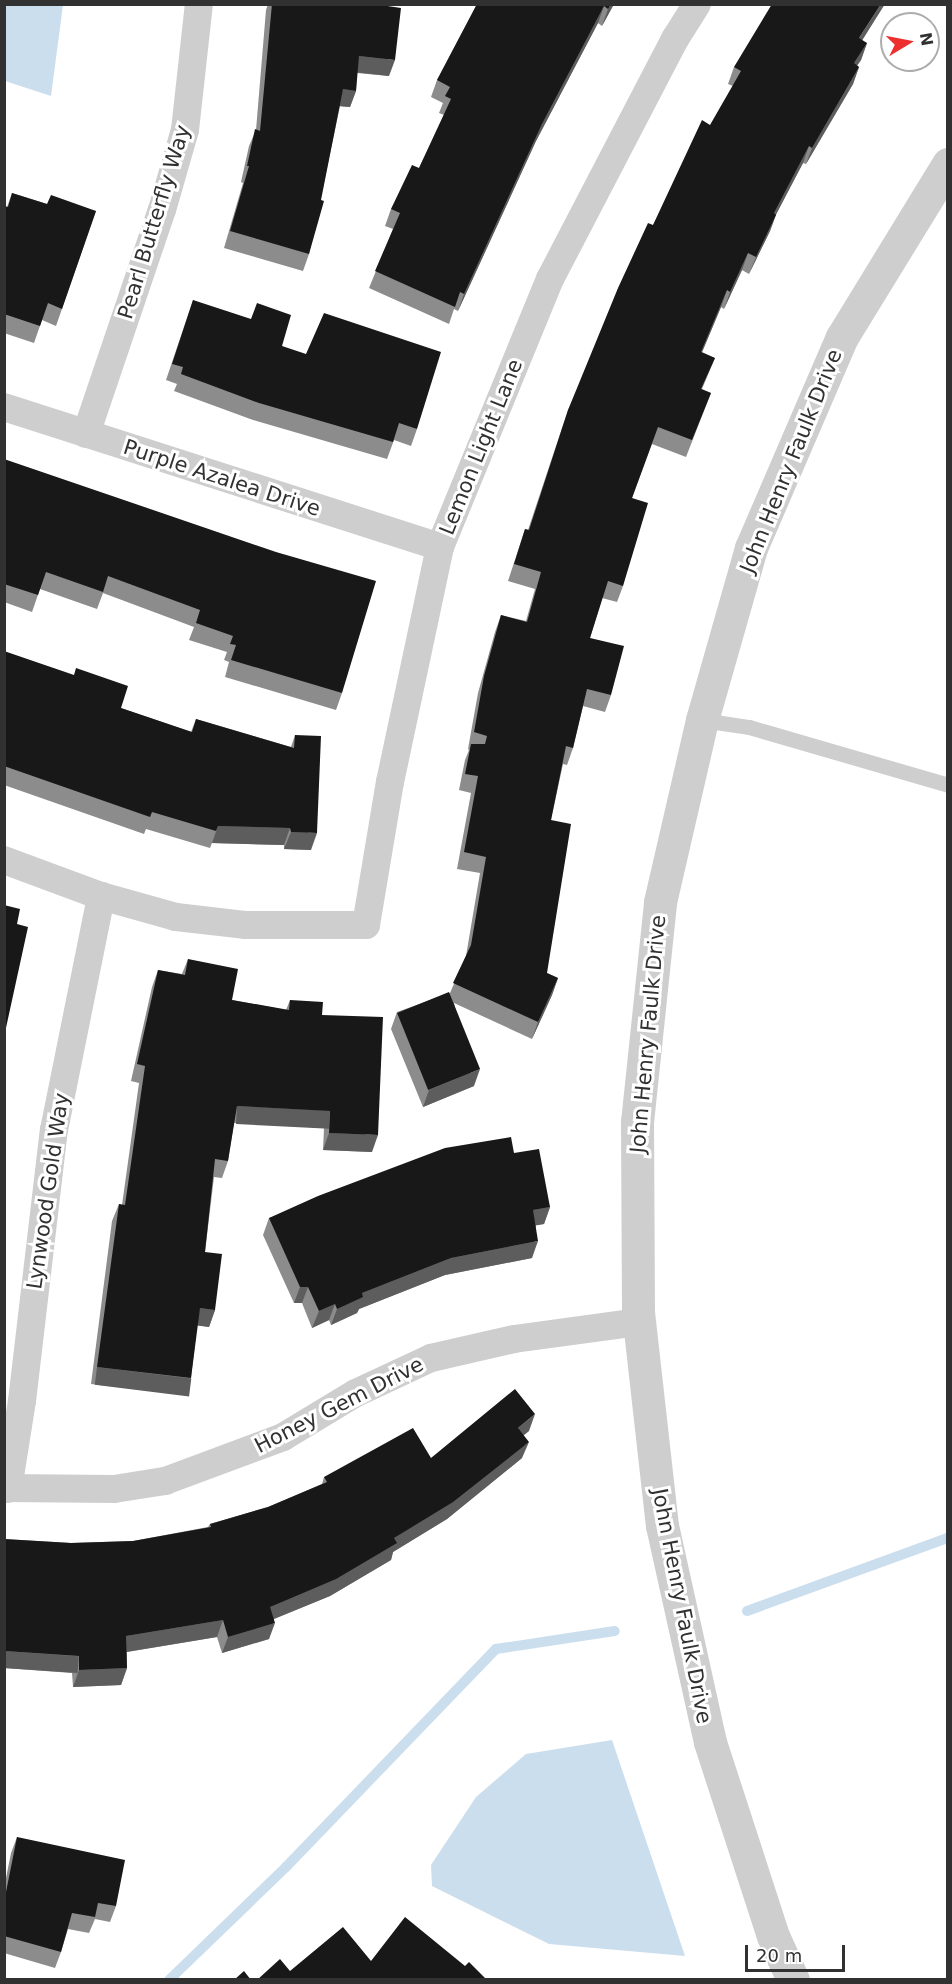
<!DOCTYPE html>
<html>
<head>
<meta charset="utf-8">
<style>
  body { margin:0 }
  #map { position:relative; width:952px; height:1984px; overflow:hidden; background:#fff; font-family:"DejaVu Sans",sans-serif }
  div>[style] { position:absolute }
  .water>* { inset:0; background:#cbdeee }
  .stream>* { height:10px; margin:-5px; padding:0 5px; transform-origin:5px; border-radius:5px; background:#cbdeee }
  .service>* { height:15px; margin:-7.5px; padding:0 7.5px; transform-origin:7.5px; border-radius:7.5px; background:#cecece }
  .minor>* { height:28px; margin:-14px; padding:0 14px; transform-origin:14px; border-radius:14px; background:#cecece }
  .tertiary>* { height:33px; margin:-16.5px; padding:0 16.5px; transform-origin:16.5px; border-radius:16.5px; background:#cecece }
  .wall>* { inset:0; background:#8c8c8c }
  .shaded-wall>* { inset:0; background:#5d5d5d; transform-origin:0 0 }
  .building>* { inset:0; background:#181818; transform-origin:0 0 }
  span { translate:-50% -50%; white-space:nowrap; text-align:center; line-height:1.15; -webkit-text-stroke:6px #fff; paint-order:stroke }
  .street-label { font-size:21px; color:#313131 }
  .frame { position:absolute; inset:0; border:6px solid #313131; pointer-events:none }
  .north { position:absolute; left:880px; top:12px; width:60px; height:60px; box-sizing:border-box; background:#fff; border:2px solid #adadad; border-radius:50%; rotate:80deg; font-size:16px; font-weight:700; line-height:24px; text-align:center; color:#313131 }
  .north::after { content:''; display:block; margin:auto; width:21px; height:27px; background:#ed2f2e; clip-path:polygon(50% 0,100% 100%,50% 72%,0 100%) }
  .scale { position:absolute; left:745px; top:1945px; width:100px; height:27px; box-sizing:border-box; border:3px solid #313131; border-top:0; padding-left:8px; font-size:18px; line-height:21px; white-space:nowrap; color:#313131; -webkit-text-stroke:4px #fff; paint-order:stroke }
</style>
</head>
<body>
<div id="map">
  <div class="water">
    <div style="clip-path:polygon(5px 4px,63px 5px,51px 96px,5px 81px)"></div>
    <div style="clip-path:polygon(612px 1740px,685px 1956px,549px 1944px,432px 1886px,431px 1865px,476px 1797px,526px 1754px)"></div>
  </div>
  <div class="stream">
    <div style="left:747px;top:1611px;width:214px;rotate:-20deg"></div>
    <div style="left:169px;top:1980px;width:163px;rotate:-44deg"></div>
    <div style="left:286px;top:1867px;width:303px;rotate:-46.1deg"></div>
    <div style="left:496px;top:1649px;width:120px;rotate:-8.6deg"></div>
  </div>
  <div class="service">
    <div style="left:702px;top:720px;width:48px;rotate:8.5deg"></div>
    <div style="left:749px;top:727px;width:207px;rotate:16.2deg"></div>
  </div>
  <div class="minor">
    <div style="left:4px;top:407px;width:458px;rotate:17.8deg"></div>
    <div style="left:86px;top:434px;width:237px;rotate:-71.3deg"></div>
    <div style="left:162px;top:210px;width:83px;rotate:-74deg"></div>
    <div style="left:185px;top:130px;width:127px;rotate:-83.7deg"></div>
    <div style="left:4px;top:860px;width:103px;rotate:20.4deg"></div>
    <div style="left:101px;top:896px;width:78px;rotate:15.6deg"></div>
    <div style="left:176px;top:917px;width:69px;rotate:6.6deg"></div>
    <div style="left:245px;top:925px;width:121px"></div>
    <div style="left:366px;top:925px;width:145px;rotate:-80.5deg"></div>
    <div style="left:390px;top:782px;width:240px;rotate:-78deg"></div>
    <div style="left:440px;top:547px;width:290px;rotate:-67.7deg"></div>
    <div style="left:550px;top:279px;width:271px;rotate:-62.5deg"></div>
    <div style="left:675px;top:39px;width:41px;rotate:-57.8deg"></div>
    <div style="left:4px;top:1488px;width:110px;rotate:0.5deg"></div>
    <div style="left:114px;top:1489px;width:52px;rotate:-8.9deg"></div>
    <div style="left:165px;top:1481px;width:126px;rotate:-20.4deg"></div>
    <div style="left:283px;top:1437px;width:85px;rotate:-31.1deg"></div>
    <div style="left:356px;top:1393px;width:83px;rotate:-25deg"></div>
    <div style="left:431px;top:1358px;width:85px;rotate:-12.9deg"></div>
    <div style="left:514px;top:1339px;width:127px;rotate:-7.7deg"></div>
    <div style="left:8px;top:1489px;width:89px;rotate:-81deg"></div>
    <div style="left:22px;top:1401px;width:273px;rotate:-83.3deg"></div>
    <div style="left:54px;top:1130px;width:239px;rotate:-78.6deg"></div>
  </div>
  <div class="tertiary">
    <div style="left:793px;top:1980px;width:48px;rotate:-114.4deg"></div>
    <div style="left:773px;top:1936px;width:204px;rotate:-108deg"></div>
    <div style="left:710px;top:1742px;width:221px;rotate:-102.5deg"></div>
    <div style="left:662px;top:1526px;width:215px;rotate:-96.4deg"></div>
    <div style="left:638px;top:1312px;width:190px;rotate:-90.3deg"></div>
    <div style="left:637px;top:1122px;width:221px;rotate:-84deg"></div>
    <div style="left:660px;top:902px;width:187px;rotate:-77deg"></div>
    <div style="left:702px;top:720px;width:179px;rotate:-74.1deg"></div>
    <div style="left:751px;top:548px;width:230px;rotate:-66.7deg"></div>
    <div style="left:842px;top:337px;width:203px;rotate:-58.5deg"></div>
  </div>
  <div class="wall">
    <div style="clip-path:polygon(268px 4px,382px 4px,389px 76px,357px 73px,356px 91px,350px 107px,340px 106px,309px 254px,303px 271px,224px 248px,243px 183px,241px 182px,249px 146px,256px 130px,266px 10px)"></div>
    <div style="clip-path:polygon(477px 4px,614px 4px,602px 26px,598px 23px,536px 141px,458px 311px,454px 309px,449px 324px,369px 288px,393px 229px,385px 226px,391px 209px,419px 168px,444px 115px,439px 113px,443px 103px,431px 97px,437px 80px)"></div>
    <div style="clip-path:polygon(862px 41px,867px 43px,861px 60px,857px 66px,859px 67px,853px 84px,806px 164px,803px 163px,776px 214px,770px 231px,749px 274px,742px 270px,724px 309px,721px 307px,702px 352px,715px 358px,702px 389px,711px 393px,686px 457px,652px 444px,632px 498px,623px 586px,617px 602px,602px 598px,590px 638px,611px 695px,605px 712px,583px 706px,573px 748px,567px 765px,563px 764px,551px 820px,547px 973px,558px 978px,552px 995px,532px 1039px,454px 1003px,474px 1086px,423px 1107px,391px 1029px,397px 1012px,450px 993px,466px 956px,480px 873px,457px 869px,471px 793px,459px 790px,465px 760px,469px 750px,468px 749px,478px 693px,495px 632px,501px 615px,526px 621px,535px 589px,508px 581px,525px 529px,528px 530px,568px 410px,653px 225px,733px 86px,728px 84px,734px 67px)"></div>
    <div style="clip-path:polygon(12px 193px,47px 204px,96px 211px,56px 326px,42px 320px,34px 343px,4px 333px,4px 206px,7px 207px)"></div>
    <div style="clip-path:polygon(193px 300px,282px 346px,417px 429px,411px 446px,394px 440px,387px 459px,253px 420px,174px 391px,177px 384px,166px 380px)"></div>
    <div style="clip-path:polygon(4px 459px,342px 693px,336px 710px,225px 677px,229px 662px,224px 660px,227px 652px,189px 640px,194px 627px,103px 593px,97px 609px,40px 589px,32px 612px,4px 602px)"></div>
    <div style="clip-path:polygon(4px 651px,121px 708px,191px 732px,196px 719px,291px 747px,295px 735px,311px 850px,284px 849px,284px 845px,212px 843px,210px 848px,146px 829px,144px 834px,4px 785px)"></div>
    <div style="clip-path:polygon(188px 959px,232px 1000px,286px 1010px,290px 1000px,322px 1015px,372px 1152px,323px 1150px,324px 1128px,234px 1123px,228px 1161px,222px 1178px,214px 1177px,205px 1252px,215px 1310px,209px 1327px,197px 1325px,191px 1378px,185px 1395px,91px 1384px,112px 1221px,119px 1204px,122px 1205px,139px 1083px,131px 1081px,152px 987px,158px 970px,182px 974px)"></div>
    <div style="clip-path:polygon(514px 1153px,550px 1207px,544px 1224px,536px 1225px,532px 1258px,445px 1275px,359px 1309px,357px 1313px,331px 1325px,329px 1320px,312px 1328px,302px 1303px,294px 1303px,263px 1235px,269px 1218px)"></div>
    <div style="clip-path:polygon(529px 1431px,523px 1435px,522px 1458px,447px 1519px,393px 1552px,391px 1560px,330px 1596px,274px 1619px,269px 1639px,222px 1653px,217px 1637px,127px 1652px,127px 1668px,121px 1685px,73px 1687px,72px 1673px,4px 1668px,4px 1539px,71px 1543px,133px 1541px,208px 1527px,210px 1524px,268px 1507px,322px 1484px,324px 1477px,431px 1458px)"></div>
    <div style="clip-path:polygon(17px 1837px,116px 1906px,110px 1922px,95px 1919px,89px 1933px,68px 1929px,61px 1952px,55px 1968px,4px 1953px,4px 1888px,11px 1853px)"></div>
  </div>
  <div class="shaded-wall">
    <div style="clip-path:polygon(611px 4px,614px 4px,602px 26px,608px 9px)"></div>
    <div style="clip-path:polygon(881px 4px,885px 4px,853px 55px,859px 38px)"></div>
    <div style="clip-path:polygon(604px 6px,598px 23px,536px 141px,458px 311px,464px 294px,542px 124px)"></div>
    <div style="clip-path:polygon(867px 43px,861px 60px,847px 80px,854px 63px)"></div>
    <div style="clip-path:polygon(359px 56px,395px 60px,389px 76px,353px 72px)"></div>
    <div style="clip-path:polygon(859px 67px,853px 84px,806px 164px,812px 148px)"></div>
    <div style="clip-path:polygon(343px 89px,356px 91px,350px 107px,337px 106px)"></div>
    <div style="clip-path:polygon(809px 146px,803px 163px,768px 230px,774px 213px)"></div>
    <div style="clip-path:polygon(776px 215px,770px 231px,749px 274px,756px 257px)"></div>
    <div style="clip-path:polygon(748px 253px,742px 270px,724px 309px,730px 292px)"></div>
    <div style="clip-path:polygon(727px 290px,721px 307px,695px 369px,701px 352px)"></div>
    <div style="clip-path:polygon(218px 826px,290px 828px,284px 845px,212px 843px)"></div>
    <div style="clip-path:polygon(291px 832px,317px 833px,311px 850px,284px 849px)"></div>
    <div style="clip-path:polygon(558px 978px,552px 995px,532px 1039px,538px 1022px)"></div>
    <div style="clip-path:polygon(480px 1069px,474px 1086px,423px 1107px,429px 1090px)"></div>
    <div style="left:237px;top:1106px;width:93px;height:18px;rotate:3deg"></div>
    <div style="clip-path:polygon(329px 1133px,378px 1135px,372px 1152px,323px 1150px)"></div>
    <div style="clip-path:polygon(550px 1207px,544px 1224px,527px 1227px,533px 1210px)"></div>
    <div style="clip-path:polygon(538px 1241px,532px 1258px,445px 1275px,359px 1309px,357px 1313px,331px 1325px,337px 1309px,362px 1293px,451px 1258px)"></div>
    <div style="clip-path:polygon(300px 1287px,308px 1287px,302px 1303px,294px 1303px)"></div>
    <div style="clip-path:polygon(335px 1304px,329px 1320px,312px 1328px,319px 1311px)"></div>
    <div style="clip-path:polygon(200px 1308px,215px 1310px,209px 1327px,193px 1325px)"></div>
    <div style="left:97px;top:1367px;width:95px;height:18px;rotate:7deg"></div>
    <div style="clip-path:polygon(535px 1414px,529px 1431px,512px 1445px,518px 1428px)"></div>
    <div style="clip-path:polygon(529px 1442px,522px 1458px,447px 1519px,393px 1552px,391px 1560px,330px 1596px,264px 1623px,270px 1607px,394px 1538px)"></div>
    <div style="clip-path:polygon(223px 1620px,217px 1637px,120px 1653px,126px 1636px)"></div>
    <div style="clip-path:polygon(275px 1623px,269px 1639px,222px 1653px,228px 1637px)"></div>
    <div style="left:5px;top:1651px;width:74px;height:17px;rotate:4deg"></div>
    <div style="clip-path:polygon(127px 1668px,121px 1685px,73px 1687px,79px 1670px)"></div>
  </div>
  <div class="building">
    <div style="clip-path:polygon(272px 4px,382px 4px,381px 5px,401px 8px,395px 60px,359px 56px,356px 91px,343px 89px,321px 200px,324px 201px,309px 254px,230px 231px,249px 166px,247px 166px,255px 129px,260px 131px)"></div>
    <div style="clip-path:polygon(477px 4px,611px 4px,608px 9px,604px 6px,542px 124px,464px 294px,460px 292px,455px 307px,375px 271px,400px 213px,391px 209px,412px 165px,419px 168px,451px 99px,445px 96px,450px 87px,437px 80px)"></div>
    <div style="clip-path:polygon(772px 4px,881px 4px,859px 38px,867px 43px,854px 63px,859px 67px,812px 148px,809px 146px,774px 213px,776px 215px,756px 257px,748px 253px,730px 292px,727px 290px,701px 352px,715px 358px,701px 389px,711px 393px,692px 440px,658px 427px,632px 498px,648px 503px,623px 586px,608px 581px,590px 638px,624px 646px,611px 695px,587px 689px,573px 748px,566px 746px,551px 820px,571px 824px,547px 973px,558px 978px,538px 1022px,453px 983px,471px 945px,486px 857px,464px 852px,478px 776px,465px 774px,471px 744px,485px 744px,487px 736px,474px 732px,484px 676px,501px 615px,527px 622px,541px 572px,514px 564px,525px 529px,529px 530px,568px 410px,618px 288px,648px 223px,653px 225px,702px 120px,710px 125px,741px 71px,734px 67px)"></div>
    <div style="clip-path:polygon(12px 193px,47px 204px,51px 195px,96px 211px,62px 309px,48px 303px,40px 326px,4px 314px,4px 206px,8px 207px)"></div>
    <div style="clip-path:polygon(193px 300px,251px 319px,257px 303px,291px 315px,282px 346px,306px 354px,324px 313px,441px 352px,417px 429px,399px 423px,393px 442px,259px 403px,181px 374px,183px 367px,172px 364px)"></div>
    <div style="clip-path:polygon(4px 459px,276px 552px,376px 581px,342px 693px,231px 660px,236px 645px,230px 644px,233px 636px,196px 623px,200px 610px,108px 576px,103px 592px,46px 572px,38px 595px,4px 584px)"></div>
    <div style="clip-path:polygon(4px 651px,74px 675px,76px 668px,128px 686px,121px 708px,192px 732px,196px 719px,294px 748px,295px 735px,321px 736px,317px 833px,291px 832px,290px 828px,218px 826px,216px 831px,152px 812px,150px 817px,4px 766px)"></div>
    <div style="clip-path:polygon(4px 905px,20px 909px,17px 924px,28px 927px,4px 1037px)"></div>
    <div style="clip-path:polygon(188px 959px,238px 969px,232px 1000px,289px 1010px,290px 1000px,323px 1002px,322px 1015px,383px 1017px,378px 1135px,329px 1133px,330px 1111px,237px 1106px,228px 1161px,215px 1159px,205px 1252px,222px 1254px,215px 1310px,200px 1308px,191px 1378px,97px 1367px,119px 1204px,125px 1205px,145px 1066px,137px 1064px,158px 970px,185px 975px)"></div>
    <div style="left:449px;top:992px;width:83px;height:56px;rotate:68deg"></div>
    <div style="clip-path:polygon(511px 1137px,514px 1153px,539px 1149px,550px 1207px,533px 1210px,538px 1241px,451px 1258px,362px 1293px,363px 1297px,337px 1309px,335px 1304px,319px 1311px,308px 1287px,300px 1287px,269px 1218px,318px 1196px,445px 1148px)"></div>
    <div style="clip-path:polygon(515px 1389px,535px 1414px,518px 1428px,529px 1442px,453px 1502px,394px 1538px,397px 1543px,336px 1579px,270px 1607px,275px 1623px,228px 1637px,223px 1620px,126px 1636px,127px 1668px,79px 1670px,79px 1656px,5px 1651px,4px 1539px,71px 1543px,133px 1541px,211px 1527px,210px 1524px,268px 1507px,327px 1482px,324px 1477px,413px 1428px,431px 1458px)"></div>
    <div style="clip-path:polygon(17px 1837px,125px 1860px,116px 1906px,98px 1903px,95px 1917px,72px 1913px,61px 1952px,4px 1936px,4px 1902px)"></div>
    <div style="clip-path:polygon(405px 1917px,465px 1966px,469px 1962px,487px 1980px,257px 1980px,280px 1959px,290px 1971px,343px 1927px,371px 1961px)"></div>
    <div style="clip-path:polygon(244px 1971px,251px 1980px,234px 1980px)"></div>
  </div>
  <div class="street-label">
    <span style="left:154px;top:222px;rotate:-73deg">Pearl Butterfly Way</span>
    <span style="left:481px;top:447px;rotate:-68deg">Lemon Light Lane</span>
    <span style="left:791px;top:461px;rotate:-68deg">John Henry Faulk Drive</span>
    <span style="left:222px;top:478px;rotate:18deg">Purple Azalea Drive</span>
    <span style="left:648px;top:1034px;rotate:-85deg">John Henry Faulk Drive</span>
    <span style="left:48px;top:1191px;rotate:-82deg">Lynwood Gold Way</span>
    <span style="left:339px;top:1405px;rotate:-27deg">Honey Gem Drive</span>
    <span style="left:682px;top:1606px;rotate:79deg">John Henry Faulk Drive</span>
  </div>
  <div class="frame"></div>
  <div class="north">N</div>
  <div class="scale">20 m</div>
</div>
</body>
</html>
